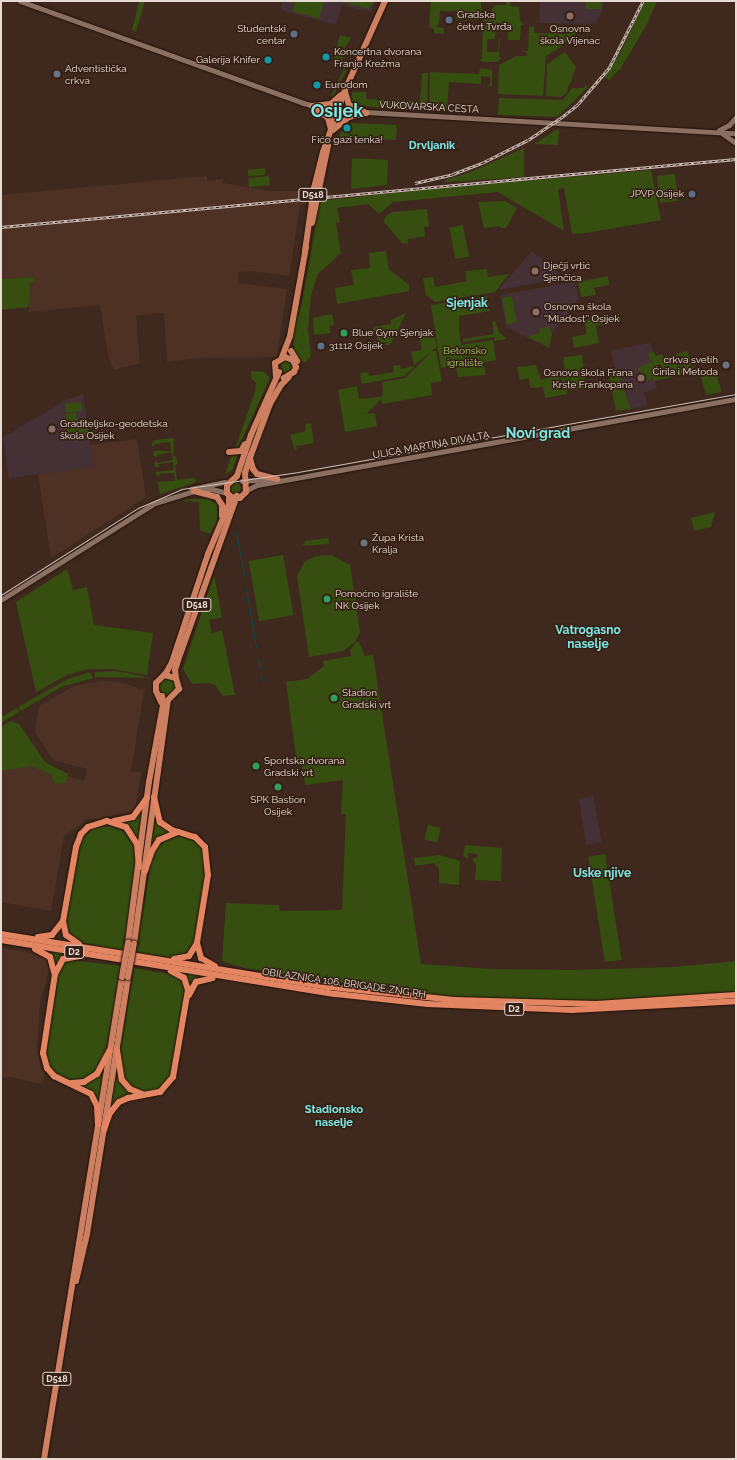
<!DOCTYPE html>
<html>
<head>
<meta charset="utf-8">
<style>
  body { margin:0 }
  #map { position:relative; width:737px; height:1460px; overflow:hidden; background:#3f291e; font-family:Raleway,sans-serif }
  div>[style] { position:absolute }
  .built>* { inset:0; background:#4d3124 }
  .education>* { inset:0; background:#443035 }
  .green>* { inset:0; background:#364e10; transform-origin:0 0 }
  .round { border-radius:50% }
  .stream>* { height:1px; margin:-0.5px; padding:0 0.5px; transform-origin:0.5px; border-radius:0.5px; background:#004e54 }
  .roads { filter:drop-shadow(0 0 1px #251107) drop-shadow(0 0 1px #251107) }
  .tertiary>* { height:4.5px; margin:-2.25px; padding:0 2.25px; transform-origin:2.25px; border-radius:2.25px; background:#8a7063 }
  .secondary>* { height:5px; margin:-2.5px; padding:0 2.5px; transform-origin:2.5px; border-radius:2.5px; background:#8a7063 }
  .primary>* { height:6px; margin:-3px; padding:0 3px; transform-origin:3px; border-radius:3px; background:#cd7f62 }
  .trunk>* { height:6px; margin:-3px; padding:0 3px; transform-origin:3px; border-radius:3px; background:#e38462 }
  .tram>* { height:1px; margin:-0.5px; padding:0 0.5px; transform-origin:0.5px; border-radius:0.5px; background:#cdbdb6 }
  .rail>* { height:2.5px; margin-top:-1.25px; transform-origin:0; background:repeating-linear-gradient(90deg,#341f14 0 3px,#cdbdb6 0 6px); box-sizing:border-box; border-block:1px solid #cdbdb6 }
  .bridges { filter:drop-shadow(0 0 1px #251107) drop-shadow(0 0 1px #251107) }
  .primary-bridge>* { height:6px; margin:-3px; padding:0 3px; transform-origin:3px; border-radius:3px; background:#cd7f62 }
  .dots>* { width:11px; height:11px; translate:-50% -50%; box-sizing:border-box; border:2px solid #341f14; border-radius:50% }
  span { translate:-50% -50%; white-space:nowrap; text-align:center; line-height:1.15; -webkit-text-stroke:3px #341f14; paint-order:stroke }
  .shield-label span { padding:1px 3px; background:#341f14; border:1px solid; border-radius:3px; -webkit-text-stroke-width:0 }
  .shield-label { font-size:9px; color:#e8dad3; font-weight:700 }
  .poi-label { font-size:10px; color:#e8dad3 }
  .left { translate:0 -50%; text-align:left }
  .right { translate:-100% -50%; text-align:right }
  .street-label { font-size:10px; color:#e8dad3 }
  .park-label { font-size:10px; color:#a4d16a }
  .neighbourhood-label { font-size:11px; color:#7de8e3; font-weight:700 }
  .quarter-label { font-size:12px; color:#7de8e3; font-weight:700 }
  .district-label { font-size:14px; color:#7de8e3; font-weight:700 }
  .town-label { font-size:18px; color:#7de8e3; font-weight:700 }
  .frame { position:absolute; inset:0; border:2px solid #e8dad3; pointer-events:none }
</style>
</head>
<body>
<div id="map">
  <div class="built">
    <div style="clip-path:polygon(207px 176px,207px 181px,223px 179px,223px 183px,268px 191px,308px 191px,306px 203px,300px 206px,289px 276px,251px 271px,238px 272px,238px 283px,287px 289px,277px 357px,199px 358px,167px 362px,164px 313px,160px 313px,136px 316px,140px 363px,114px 370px,108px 355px,100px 305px,29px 312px,29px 282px,34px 277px,1px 279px,1px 195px)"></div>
    <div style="clip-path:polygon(137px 439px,146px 497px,51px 558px,38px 474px,93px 467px,90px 445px)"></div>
    <div style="clip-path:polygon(103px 681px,120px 682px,144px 690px,131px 772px,141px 772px,135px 810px,98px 819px,84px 819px,84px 822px,64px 836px,51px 911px,1px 902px,1px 771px,32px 766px,84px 781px,87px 769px,53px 760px,35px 732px,39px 706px,74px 686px)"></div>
    <div style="clip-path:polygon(1px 948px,40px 954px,47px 960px,49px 969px,40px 1004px,37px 1047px,41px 1069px,45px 1075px,42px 1084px,10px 1077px,1px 1078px)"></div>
  </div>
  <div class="education">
    <div style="clip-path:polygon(283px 1px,376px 1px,370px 12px,342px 5px,336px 25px,284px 11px,281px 8px)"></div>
    <div style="clip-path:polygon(540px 1px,604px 1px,603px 9px,596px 24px,539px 23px)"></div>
    <div style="clip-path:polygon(532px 251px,565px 278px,498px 290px)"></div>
    <div style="clip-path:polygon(575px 282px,579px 299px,543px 345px,506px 327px,500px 295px)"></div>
    <div style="clip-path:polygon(650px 343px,655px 356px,662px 354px,663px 358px,687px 351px,694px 372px,655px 380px,657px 388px,644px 393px,648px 405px,631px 409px,614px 365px,611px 350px)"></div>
    <div style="clip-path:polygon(83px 394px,94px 467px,9px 478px,3px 437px,64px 401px)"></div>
    <div style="clip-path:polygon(593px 795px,602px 843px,586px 845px,579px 799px)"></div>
  </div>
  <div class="green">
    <div style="clip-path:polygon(139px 1px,145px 1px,136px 32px,132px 30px)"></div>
    <div style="clip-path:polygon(295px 1px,324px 1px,319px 19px,292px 11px)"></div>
    <div style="clip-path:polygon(339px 1px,363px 2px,375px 1px,368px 9px)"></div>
    <div style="clip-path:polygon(431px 1px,481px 1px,481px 12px,477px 20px,456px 19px,456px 11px,440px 11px,439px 22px,436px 27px,444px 28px,444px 34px,434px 33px,434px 29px,429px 27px)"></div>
    <div style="clip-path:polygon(506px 1px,510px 1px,510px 6px,519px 7px,520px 20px,524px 25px,521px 25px,520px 40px,508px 40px,508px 26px,496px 25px,495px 39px,487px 39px,487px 52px,498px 52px,499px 38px,500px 38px,499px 57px,502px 58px,496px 62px,483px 62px,479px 59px,482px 59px,483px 21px,495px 5px,506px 5px)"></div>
    <div style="left:586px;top:1px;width:15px;height:8px"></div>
    <div style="clip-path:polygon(645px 1px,657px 1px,647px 24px,621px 68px,609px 80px,604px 77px,620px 54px)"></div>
    <div style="clip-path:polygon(534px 26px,534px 33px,567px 34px,567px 28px,577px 31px,574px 37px,572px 35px,562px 46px,546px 56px,543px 96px,498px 94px,499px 65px,516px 56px,527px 56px,527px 53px,522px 51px,528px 51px,529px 27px)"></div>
    <div style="clip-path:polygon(340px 35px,351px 38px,344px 49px,341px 69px,333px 61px)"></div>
    <div style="clip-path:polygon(565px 52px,576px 67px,566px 94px,561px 97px,546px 96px,547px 64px)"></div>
    <div style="clip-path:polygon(345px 67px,346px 71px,333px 97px,331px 96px)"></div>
    <div style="clip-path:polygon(480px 68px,492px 70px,492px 86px,487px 86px,490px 84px,490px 77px,481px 76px,481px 84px,449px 82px,447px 110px,429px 109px,430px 72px,479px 74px)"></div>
    <div style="clip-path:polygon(422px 73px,428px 73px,427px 111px,361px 106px,350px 101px,352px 92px,366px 92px,366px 99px,420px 101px)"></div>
    <div style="clip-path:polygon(586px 85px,588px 87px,557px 117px,498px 115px,499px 98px,563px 100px,572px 88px,583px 88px)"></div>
    <div style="clip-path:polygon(350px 123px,397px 125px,396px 140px,339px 137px,343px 128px)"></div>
    <div style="clip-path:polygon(556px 130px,559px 130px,558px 145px,534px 144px)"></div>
    <div style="clip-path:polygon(524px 148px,524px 177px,445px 182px,445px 180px,471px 172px)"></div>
    <div style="clip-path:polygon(352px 158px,388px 160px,387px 185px,351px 189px)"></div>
    <div style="clip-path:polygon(265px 168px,265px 175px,248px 176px,248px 170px)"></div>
    <div style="clip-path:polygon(651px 170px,661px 220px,586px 233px,572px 234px,564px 188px,558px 189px,564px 231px,498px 192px,393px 202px,379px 214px,368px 204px,337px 208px,340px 222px,336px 223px,341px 253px,318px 274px,311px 295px,308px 329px,311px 356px,306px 362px,301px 361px,294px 352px,294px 330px,303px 298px,320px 201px,417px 190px)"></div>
    <div style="left:675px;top:174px;width:27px;height:18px;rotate:84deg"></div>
    <div style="left:269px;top:176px;width:9px;height:21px;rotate:84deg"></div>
    <div style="clip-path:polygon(505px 201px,517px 208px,506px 228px,501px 228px,500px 226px,484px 228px,478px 202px)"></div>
    <div style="clip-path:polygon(427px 209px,429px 226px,424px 227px,425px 236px,408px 239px,408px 244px,402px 243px,384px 222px,385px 217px,392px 212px)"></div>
    <div style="left:463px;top:225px;width:32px;height:14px;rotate:79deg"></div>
    <div style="clip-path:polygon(386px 251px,389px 269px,409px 285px,409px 291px,337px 304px,335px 288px,354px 285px,351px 270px,370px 268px,369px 253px)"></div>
    <div style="clip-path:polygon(487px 269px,488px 277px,509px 274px,495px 292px,435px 302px,426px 295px,423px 278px,433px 277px,435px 287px,467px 281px,465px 271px)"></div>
    <div style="clip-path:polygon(608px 276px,609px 285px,594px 288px,596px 295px,581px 297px,578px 282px)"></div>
    <div style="clip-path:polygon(34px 277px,34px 282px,29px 283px,30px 299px,28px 307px,1px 310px,1px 279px)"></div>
    <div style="clip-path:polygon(487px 296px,490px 311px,459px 316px,459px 329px,461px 345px,493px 340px,496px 360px,484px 362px,486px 375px,458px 377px,456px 366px,441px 368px,431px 305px)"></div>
    <div style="left:512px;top:296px;width:27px;height:10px;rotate:80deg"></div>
    <div style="clip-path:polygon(406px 313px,390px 345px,369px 345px,369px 343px,378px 342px,376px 331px,373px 332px,374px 327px,391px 324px,391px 320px)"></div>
    <div style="clip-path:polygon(332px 314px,334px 325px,329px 326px,331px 333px,314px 335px,313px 318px)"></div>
    <div style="clip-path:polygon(620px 314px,621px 321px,596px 326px,599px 343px,574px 348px,572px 337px,587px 334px,584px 320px)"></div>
    <div style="clip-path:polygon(495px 321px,499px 332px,507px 339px,495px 341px,494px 337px,463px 342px,463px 339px,494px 334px,492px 322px)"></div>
    <div style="clip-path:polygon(549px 326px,552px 334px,549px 348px,543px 345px,550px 335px,543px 344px,527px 337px,540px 333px,539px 329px)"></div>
    <div style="clip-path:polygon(434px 332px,437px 347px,414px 365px,411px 352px,422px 350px,419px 334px)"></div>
    <div style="clip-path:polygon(432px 351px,436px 351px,442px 381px,431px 383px,432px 395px,382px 404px,381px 399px,366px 414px,375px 413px,377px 426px,345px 432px,338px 390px,357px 386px,359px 399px,381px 397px,383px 394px,382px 382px,405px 378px)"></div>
    <div style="clip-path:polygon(687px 351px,694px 372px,654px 381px,651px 372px,652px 379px,643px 382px,638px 368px,652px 361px,656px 370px,653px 360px,650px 360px,648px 353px,654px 352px,656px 356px,662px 354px,663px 358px)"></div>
    <div style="left:582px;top:355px;width:33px;height:19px;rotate:83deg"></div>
    <div class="round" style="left:281px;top:361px;width:12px;height:12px"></div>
    <div style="clip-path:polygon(400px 365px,401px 369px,415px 366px,404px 376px,362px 384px,360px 373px,368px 372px,369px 376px,394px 372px,393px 366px)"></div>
    <div style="clip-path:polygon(536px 365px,541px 380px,564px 374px,567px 394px,545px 398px,543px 387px,530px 388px,529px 378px,520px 380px,517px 367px)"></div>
    <div style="clip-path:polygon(616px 368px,631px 409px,616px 411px,608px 370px)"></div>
    <div style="clip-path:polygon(251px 371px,264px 372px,270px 378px,237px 450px,235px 449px,255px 392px,256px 383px,251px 378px)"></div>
    <div style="clip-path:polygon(716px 374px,722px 392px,706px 395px,701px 377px)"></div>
    <div style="left:81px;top:402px;width:9px;height:16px;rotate:84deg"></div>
    <div style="clip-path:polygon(76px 412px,77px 420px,86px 419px,89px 438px,80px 439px,79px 432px,69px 433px,66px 431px,66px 414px)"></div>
    <div style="clip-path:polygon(311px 423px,314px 443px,296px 446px,297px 450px,295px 450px,290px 435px,306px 431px,305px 424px)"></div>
    <div style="clip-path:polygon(174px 438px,173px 457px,176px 456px,178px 464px,175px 465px,177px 480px,195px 478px,196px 482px,160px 494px,157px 482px,175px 481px,174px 473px,160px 474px,158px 477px,155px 472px,174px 470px,173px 462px,159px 464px,159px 467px,155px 467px,155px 460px,158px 463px,173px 460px,171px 452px,157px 455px,157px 457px,153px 455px,154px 451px,171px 451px,170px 442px,155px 444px,152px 447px,152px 443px,155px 440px)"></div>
    <div style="clip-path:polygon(231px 456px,237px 456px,233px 469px,225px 475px)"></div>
    <div class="round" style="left:229px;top:482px;width:12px;height:12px"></div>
    <div style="clip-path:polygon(193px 499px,208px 499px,217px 504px,217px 521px,210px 534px,200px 530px,199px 502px,187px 501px,187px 503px,183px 500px)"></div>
    <div style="clip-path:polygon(715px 512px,711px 527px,694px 531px,691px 518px)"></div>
    <div style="clip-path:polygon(328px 538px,329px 544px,302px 546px,306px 541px)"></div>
    <div style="left:283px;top:555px;width:61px;height:35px;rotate:80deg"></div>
    <div style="clip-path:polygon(331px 555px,350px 565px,360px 632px,355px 642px,343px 651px,309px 657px,297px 576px,305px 561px,317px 556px)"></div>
    <div style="clip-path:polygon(67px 569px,73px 590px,87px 587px,94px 625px,153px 633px,147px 675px,113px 669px,89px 669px,69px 674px,36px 692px,16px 602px)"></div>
    <div style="clip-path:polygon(214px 575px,222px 617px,209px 620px,212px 633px,222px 630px,235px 695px,223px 696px,215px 685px,210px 683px,192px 684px,183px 669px)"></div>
    <div style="clip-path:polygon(356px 642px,359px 642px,365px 656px,373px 655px,421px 964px,491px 969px,571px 970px,673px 967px,736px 961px,736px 992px,577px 1002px,487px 1000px,391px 993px,391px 990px,244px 968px,222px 961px,226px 903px,279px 905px,280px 911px,342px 910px,346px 814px,341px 814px,343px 780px,305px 785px,302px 764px,297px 764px,286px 682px,307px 679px,324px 666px,323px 661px,351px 656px,350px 650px)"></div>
    <div style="clip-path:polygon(116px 671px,128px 673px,149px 678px,95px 677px,95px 672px)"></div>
    <div style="clip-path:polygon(90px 672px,93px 678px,61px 687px,21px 711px,18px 707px,68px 679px)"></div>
    <div class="round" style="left:160px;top:679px;width:16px;height:16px"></div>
    <div style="clip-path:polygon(17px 708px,19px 712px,1px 723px,1px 717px)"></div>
    <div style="clip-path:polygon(10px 721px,19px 724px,45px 762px,68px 774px,66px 783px,55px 784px,52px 775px,32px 766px,1px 771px,1px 727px)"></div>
    <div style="clip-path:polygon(143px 809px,139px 845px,135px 833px,121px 822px,134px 819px)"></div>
    <div style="clip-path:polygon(155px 813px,158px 822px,173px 831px,158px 838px,150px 851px)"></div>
    <div style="left:428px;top:825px;width:13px;height:15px;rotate:13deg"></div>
    <div style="clip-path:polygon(110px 826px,123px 831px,134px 845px,136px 866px,123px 951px,74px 941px,65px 924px,80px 842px,94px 828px)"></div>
    <div style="clip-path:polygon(176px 836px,192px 839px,200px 846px,205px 856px,207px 865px,196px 942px,192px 951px,178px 958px,136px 954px,152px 859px,160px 844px)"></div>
    <div style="clip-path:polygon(465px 845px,502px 848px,501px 881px,475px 880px,476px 865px,472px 859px,477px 857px,477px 854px,468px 853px,468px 859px,463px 857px)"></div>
    <div style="left:605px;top:854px;width:107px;height:17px;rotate:81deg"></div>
    <div style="clip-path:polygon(439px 855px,460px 861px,459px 885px,439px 883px,439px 869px,434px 863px,415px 866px,414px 858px)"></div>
    <div style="clip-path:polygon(46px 950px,70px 954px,70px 955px,61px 959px,56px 965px)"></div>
    <div style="clip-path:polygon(69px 960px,121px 966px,115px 1008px,102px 1064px,89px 1078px,72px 1082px,51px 1071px,45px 1053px,56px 975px,64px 963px)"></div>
    <div style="clip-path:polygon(134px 968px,173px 975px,182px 981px,187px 989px,174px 1070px,167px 1085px,151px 1094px,136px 1092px,123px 1079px,119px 1060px)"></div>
    <div style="clip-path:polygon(181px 972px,205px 975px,205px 977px,198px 978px,190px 987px)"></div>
    <div style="clip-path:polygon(104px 1066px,106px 1066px,99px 1105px,92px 1092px,80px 1085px)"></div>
    <div style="clip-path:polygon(116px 1068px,136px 1094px,111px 1108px,110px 1107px)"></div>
  </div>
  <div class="stream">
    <div style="left:236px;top:532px;width:44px;rotate:79.5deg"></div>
    <div style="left:246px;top:588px;width:60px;rotate:80.4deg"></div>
    <div style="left:258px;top:659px;width:10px;rotate:79deg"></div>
    <div style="left:261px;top:675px;width:8px;rotate:76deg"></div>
  </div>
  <div class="roads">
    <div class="tertiary">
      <div style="left:242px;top:481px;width:30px;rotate:-4deg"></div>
      <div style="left:191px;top:489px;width:34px;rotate:-12deg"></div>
      <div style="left:247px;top:490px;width:11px;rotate:-27deg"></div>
      <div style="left:257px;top:485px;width:487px;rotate:-10.2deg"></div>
      <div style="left:1px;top:600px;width:182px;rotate:-32.2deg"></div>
      <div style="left:155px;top:503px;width:41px;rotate:-17.1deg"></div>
      <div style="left:194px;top:491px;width:18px;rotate:-6deg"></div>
      <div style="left:212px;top:489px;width:16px;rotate:15deg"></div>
    </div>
    <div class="secondary">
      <div style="left:20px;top:1px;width:301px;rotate:19.8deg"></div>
      <div style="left:303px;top:103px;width:29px;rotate:14deg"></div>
      <div style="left:331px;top:110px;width:406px;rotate:3.3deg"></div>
      <div style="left:719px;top:130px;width:11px;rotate:-27deg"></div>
      <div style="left:729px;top:125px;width:11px;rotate:-49deg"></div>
      <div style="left:723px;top:134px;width:16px;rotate:35deg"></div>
    </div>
    <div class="primary">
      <div style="left:345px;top:92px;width:14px;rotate:73deg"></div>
      <div style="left:349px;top:105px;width:19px;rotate:25deg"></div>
      <div style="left:312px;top:106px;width:19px;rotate:-6deg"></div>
      <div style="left:331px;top:104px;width:13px;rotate:-42deg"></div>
      <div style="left:313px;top:107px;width:19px;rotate:36deg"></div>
      <div style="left:328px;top:118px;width:11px;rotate:75deg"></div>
      <div style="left:333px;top:130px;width:21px;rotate:-39deg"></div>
      <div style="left:349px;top:117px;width:18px;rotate:-13deg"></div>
      <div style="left:312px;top:223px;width:79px;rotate:-78.3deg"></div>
      <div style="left:305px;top:251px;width:64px;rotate:-81.9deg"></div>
      <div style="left:314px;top:188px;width:37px;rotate:-76deg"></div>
      <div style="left:323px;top:152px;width:66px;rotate:-70.5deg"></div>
      <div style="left:345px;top:90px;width:98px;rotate:-65.8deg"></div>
      <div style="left:291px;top:351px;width:12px;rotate:59deg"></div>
      <div style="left:282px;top:357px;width:22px;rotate:-69deg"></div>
      <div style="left:290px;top:336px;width:90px;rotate:-79.8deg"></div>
      <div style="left:279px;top:372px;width:69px;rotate:114deg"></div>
      <div style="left:251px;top:435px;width:43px;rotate:108.9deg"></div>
      <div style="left:237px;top:476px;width:13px;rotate:138deg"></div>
      <div style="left:227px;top:485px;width:8px;rotate:90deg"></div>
      <div style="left:227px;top:493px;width:6px;rotate:45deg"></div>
      <div style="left:231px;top:497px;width:9px;rotate:6deg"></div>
      <div style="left:240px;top:498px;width:8px;rotate:-45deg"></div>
      <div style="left:246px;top:492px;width:19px;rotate:-93deg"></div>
      <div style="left:245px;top:473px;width:19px;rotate:-72deg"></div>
      <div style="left:251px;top:455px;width:54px;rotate:-69.6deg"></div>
      <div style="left:270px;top:404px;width:22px;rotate:-60deg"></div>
      <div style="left:281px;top:385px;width:11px;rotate:-45deg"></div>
      <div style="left:276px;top:377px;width:14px;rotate:-94deg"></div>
      <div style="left:275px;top:363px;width:12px;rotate:-31deg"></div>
      <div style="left:285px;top:357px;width:9px;rotate:21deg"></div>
      <div style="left:293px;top:360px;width:8px;rotate:67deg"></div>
      <div style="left:296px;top:367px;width:5px;rotate:112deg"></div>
      <div style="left:294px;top:372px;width:12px;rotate:149deg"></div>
      <div style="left:229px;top:452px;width:12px;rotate:-5deg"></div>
      <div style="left:241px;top:451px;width:8px;rotate:-60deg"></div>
      <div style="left:250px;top:458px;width:11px;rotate:75deg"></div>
      <div style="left:253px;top:469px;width:6px;rotate:51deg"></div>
      <div style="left:257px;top:474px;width:21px;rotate:14deg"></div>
      <div style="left:194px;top:491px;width:24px;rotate:15deg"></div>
      <div style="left:217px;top:497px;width:9px;rotate:58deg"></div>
      <div style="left:222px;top:505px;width:11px;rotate:90deg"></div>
      <div style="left:176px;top:678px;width:8px;rotate:-97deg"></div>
      <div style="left:175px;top:670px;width:19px;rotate:-72deg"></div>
      <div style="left:181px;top:652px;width:166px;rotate:-70.3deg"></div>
      <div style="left:161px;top:702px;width:12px;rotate:-114deg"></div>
      <div style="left:156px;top:691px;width:8px;rotate:-90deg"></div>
      <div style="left:156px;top:683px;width:14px;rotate:-45deg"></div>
      <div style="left:166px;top:673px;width:13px;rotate:-61deg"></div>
      <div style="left:172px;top:662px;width:114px;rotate:-71.6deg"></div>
      <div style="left:208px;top:554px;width:54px;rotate:-67.2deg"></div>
      <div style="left:229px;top:504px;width:9px;rotate:-90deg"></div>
      <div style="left:128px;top:943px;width:162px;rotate:-82.6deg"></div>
      <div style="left:149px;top:782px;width:78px;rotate:-79.7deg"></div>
      <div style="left:163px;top:705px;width:9px;rotate:-96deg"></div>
      <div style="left:134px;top:944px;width:246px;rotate:-82.1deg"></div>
      <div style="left:168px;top:700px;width:16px;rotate:-45deg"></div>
      <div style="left:179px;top:689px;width:11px;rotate:-105deg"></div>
      <div style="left:176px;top:678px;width:12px;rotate:-166deg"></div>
      <div style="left:76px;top:1281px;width:48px;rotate:-76.8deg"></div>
      <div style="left:87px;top:1234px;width:260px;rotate:-80.9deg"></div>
      <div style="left:44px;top:1459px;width:488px;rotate:-80.8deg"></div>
    </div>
    <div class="trunk">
      <div style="left:154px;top:797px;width:26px;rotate:77deg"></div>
      <div style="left:160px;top:822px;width:14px;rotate:34deg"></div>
      <div style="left:172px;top:830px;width:24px;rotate:17deg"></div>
      <div style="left:195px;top:837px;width:14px;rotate:45deg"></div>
      <div style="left:205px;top:847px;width:28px;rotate:84deg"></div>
      <div style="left:208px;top:875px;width:69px;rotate:99.2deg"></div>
      <div style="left:197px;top:943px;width:16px;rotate:75deg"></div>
      <div style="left:201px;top:958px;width:16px;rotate:30deg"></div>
      <div style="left:114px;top:821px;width:19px;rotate:-12deg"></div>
      <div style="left:133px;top:817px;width:24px;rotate:-54deg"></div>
      <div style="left:145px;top:871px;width:21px;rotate:-71deg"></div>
      <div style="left:152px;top:851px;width:13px;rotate:-58deg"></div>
      <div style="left:159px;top:840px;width:21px;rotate:-23deg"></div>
      <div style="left:63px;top:921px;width:14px;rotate:78deg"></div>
      <div style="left:66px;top:935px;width:16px;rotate:35deg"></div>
      <div style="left:1px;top:934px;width:333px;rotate:9.2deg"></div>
      <div style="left:330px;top:987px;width:125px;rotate:6deg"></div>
      <div style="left:454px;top:1000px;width:142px;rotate:1.6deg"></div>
      <div style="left:596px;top:1004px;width:140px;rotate:-3.7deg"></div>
      <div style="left:38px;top:937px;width:14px;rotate:-8deg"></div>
      <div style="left:52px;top:935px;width:18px;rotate:-52deg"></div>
      <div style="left:63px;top:921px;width:75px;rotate:-80deg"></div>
      <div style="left:76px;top:847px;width:14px;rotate:-69deg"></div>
      <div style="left:81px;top:834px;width:10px;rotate:-45deg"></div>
      <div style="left:88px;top:827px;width:20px;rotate:-18deg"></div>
      <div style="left:107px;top:821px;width:20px;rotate:18deg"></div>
      <div style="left:126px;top:827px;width:20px;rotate:57deg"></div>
      <div style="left:137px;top:844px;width:23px;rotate:85deg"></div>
      <div style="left:1px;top:940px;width:339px;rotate:9.2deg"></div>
      <div style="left:336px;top:994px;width:92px;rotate:6.3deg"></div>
      <div style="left:427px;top:1004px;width:145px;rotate:2.4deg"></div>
      <div style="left:572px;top:1010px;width:164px;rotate:-3.1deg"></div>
      <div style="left:35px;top:949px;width:17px;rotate:28deg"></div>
      <div style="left:50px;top:957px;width:16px;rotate:75deg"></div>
      <div style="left:80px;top:956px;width:17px;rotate:170deg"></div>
      <div style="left:63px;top:959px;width:17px;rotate:118deg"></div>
      <div style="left:55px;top:974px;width:80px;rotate:98.6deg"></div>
      <div style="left:43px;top:1053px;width:16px;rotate:75deg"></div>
      <div style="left:47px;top:1068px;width:11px;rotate:49deg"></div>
      <div style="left:54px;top:1076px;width:41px;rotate:25.9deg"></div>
      <div style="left:91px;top:1094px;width:13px;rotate:63deg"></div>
      <div style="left:97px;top:1106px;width:18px;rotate:87deg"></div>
      <div style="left:174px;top:959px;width:15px;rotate:-11deg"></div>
      <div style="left:189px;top:956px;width:15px;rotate:-58deg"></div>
      <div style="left:189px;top:995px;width:15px;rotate:-62deg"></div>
      <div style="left:196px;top:982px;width:17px;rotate:-13deg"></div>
      <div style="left:117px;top:1050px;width:30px;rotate:81deg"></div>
      <div style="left:122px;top:1080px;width:12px;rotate:48deg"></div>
      <div style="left:130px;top:1089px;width:13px;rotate:23deg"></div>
      <div style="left:72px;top:1083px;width:12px;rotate:-5deg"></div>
      <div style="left:84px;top:1082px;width:15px;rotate:-32deg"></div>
      <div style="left:97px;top:1074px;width:27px;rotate:-62deg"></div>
      <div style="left:104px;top:1130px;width:18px;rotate:-71deg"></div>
      <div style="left:110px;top:1113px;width:14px;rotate:-51deg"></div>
      <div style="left:119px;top:1102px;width:10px;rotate:-24deg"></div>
      <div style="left:128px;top:1098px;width:33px;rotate:-11deg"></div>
      <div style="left:160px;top:1092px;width:20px;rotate:-49deg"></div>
      <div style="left:173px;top:1077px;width:88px;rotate:-80.2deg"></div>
      <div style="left:188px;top:990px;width:13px;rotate:-108deg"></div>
      <div style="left:184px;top:978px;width:15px;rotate:-152deg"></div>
    </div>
  </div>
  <div class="tram">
    <div style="left:1px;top:595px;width:162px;rotate:-32.4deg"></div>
    <div style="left:138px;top:508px;width:48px;rotate:-23.4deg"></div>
    <div style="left:182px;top:489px;width:117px;rotate:-8.3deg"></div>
    <div style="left:298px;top:472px;width:445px;rotate:-10.1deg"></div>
  </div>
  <div class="rail">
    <div style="left:415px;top:183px;width:39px;rotate:-13deg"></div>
    <div style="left:453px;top:174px;width:31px;rotate:-21deg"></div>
    <div style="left:482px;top:163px;width:51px;rotate:-26.6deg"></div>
    <div style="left:528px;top:140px;width:40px;rotate:-34deg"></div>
    <div style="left:561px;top:118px;width:22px;rotate:-39deg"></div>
    <div style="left:578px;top:104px;width:48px;rotate:-49.3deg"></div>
    <div style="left:609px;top:68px;width:75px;rotate:-63.1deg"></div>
    <div style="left:1px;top:227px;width:738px;rotate:-5.29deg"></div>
  </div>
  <div class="bridges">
    <div class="primary-bridge">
      <div style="left:122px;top:977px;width:35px;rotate:-80deg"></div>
      <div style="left:128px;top:977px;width:34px;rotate:-80deg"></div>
    </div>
  </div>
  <div class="dots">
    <div style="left:570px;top:16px;background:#8d6e63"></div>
    <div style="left:449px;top:20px;background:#5c6f8a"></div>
    <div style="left:294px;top:34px;background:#5c6f8a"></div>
    <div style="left:326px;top:57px;background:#0f9aa8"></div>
    <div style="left:268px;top:60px;background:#0f9aa8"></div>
    <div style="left:57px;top:74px;background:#6b7280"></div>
    <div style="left:317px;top:85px;background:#0f9aa8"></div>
    <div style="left:347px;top:128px;background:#0f9aa8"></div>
    <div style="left:692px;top:194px;background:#5c6f8a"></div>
    <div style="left:535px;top:271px;background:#8d6e63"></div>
    <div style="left:536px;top:312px;background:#8d6e63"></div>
    <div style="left:344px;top:333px;background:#2e9e5b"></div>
    <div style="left:321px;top:346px;background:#5c6f8a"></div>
    <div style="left:726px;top:365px;background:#6b7280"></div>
    <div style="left:641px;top:378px;background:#8d6e63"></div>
    <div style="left:52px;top:429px;background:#8d6e63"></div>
    <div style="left:364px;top:543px;background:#6b7280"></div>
    <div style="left:327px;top:599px;background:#2e9e5b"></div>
    <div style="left:334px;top:698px;background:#2e9e5b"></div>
    <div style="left:256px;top:766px;background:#2e9e5b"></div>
    <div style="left:278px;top:787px;background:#2e9e5b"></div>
  </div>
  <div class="shield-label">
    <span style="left:313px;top:195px">D518</span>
    <span style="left:197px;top:605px">D518</span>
    <span style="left:74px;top:952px">D2</span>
    <span style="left:514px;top:1009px">D2</span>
    <span style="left:57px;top:1379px">D518</span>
  </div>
  <div class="poi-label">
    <span class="left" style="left:457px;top:20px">Gradska<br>četvrt Tvrđa</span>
    <span class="right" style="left:286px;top:34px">Studentski<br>centar</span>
    <span style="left:570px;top:34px">Osnovna<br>škola Vijenac</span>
    <span class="left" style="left:334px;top:57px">Koncertna dvorana<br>Franjo Krežma</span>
    <span class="right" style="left:260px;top:60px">Galerija Knifer</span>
    <span class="left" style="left:65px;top:74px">Adventistička<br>crkva</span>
    <span class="left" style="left:325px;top:85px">Eurodom</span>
    <span style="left:347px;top:140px">Fićo gazi tenka!</span>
    <span class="right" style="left:684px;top:194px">JPVP Osijek</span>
    <span class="left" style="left:543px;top:271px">Dječji vrtić<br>Sjenčica</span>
    <span class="left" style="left:544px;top:312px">Osnovna škola<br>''Mladost'' Osijek</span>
    <span class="left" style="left:352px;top:333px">Blue Gym Sjenjak</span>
    <span class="left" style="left:329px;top:346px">31112 Osijek</span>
    <span class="right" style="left:718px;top:365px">crkva svetih<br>Ćirila i Metoda</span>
    <span class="right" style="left:633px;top:378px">Osnova škola Frana<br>Krste Frankopana</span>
    <span class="left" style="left:60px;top:429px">Graditeljsko-geodetska<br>škola Osijek</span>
    <span class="left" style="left:372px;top:543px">Župa Krista<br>Kralja</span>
    <span class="left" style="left:335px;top:599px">Pomoćno igralište<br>NK Osijek</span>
    <span class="left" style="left:342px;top:698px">Stadion<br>Gradski vrt</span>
    <span class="left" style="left:264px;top:766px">Sportska dvorana<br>Gradski vrt</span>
    <span style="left:278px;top:805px">SPK Bastion<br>Osijek</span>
  </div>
  <div class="street-label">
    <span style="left:429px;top:107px;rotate:3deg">VUKOVARSKA CESTA</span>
    <span style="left:431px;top:445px;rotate:-10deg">ULICA MARTINA DIVALTA</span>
    <span style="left:344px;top:983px;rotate:8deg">OBILAZNICA 106. BRIGADE ZNG RH</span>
  </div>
  <div class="park-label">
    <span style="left:465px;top:356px">Betonsko<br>igralište</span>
  </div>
  <div class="neighbourhood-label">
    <span style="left:432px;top:146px">Drvljanik</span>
    <span style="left:334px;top:1117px">Stadionsko<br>naselje</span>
  </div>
  <div class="quarter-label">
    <span style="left:467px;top:304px">Sjenjak</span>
    <span style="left:588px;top:638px">Vatrogasno<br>naselje</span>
    <span style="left:602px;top:874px">Uske njive</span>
  </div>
  <div class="district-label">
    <span style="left:538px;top:433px">Novi grad</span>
  </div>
  <div class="town-label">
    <span style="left:337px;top:111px">Osijek</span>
  </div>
  <div class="frame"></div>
</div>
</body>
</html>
